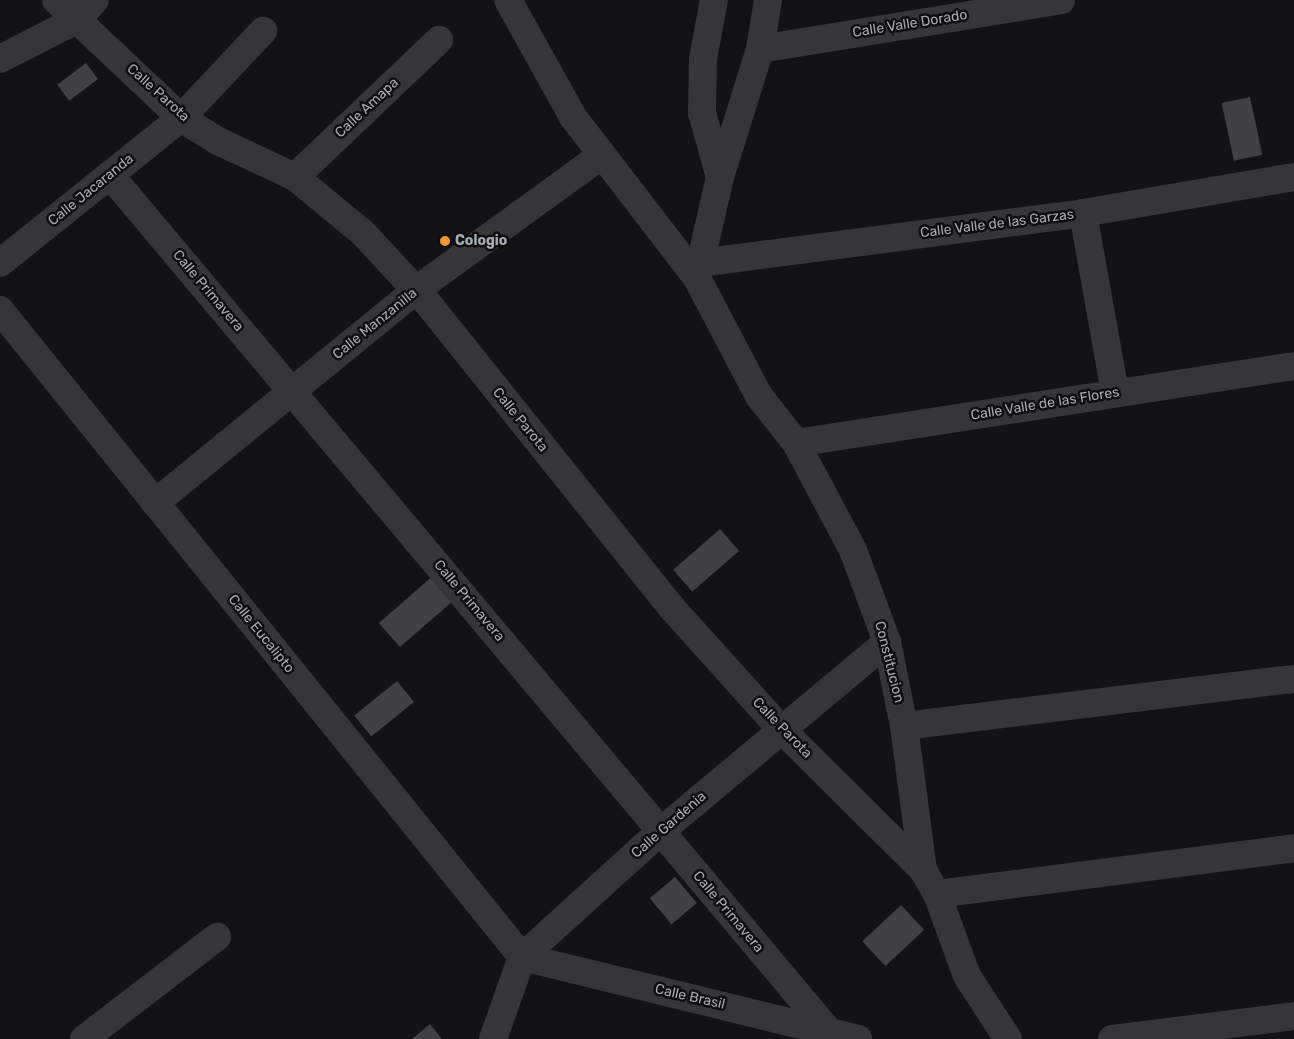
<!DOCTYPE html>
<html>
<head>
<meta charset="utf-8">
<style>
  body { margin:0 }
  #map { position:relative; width:1294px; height:1039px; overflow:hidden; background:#131315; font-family:Rubik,sans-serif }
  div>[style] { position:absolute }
  .building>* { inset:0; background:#3f4145; transform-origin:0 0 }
  .minor>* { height:28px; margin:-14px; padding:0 14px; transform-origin:14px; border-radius:14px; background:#34363a }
  .dots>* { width:14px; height:14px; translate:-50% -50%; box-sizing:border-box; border:2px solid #0e0e10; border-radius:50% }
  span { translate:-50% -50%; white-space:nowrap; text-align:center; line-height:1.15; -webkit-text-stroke:5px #0e0e10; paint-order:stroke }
  .street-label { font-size:14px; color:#a5acb5 }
  .poi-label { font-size:14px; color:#a5acb5; font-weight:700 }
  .left { translate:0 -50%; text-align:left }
</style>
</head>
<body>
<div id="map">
  <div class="building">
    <div style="left:86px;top:63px;width:20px;height:36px;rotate:53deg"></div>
    <div style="left:1250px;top:97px;width:59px;height:29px;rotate:78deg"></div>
    <div style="left:720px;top:529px;width:29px;height:62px;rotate:49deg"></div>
    <div style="left:434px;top:575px;width:32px;height:73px;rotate:49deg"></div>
    <div style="left:397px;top:681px;width:27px;height:55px;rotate:51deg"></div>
    <div style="left:675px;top:877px;width:34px;height:33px;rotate:50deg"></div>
    <div style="left:901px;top:905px;width:34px;height:53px;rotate:47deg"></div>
    <div style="clip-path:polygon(430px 1024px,442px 1039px,412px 1039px)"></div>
  </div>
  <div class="minor">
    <div style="left:56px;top:0;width:172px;rotate:43.3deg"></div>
    <div style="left:181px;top:118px;width:44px;rotate:31.9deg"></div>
    <div style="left:218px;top:141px;width:85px;rotate:25.1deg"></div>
    <div style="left:295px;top:177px;width:88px;rotate:39.5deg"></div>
    <div style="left:363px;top:233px;width:93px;rotate:47.2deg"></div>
    <div style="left:426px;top:301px;width:392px;rotate:51.3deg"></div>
    <div style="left:671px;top:607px;width:164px;rotate:48deg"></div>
    <div style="left:781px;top:729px;width:200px;rotate:44.8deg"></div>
    <div style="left:508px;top:0;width:134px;rotate:60.9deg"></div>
    <div style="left:573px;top:117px;width:203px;rotate:52.4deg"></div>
    <div style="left:697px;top:278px;width:133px;rotate:62.3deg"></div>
    <div style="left:759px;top:396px;width:60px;rotate:51.8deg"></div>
    <div style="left:796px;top:443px;width:121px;rotate:62deg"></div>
    <div style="left:853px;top:550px;width:98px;rotate:69.7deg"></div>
    <div style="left:887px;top:642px;width:86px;rotate:78.6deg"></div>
    <div style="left:904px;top:726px;width:145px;rotate:82.5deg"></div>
    <div style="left:923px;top:870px;width:28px;rotate:60deg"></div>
    <div style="left:937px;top:894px;width:87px;rotate:69.9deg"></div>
    <div style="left:967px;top:976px;width:75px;rotate:56.9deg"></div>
    <div style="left:714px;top:0;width:60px;rotate:100.6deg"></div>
    <div style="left:703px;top:59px;width:54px;rotate:91.1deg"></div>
    <div style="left:702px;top:113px;width:66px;rotate:74.3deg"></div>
    <div style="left:760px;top:49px;width:305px;rotate:-9.2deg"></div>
    <div style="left:0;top:59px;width:88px;rotate:-27.1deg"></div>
    <div style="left:78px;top:19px;width:25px;rotate:-48deg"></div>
    <div style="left:110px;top:175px;width:1114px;rotate:49.99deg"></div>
    <div style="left:295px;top:177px;width:199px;rotate:-43.6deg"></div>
    <div style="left:1083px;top:213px;width:183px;rotate:79.9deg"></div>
    <div style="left:0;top:263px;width:232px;rotate:-38.7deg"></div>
    <div style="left:181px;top:118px;width:120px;rotate:-46.7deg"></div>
    <div style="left:700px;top:263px;width:386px;rotate:-7.4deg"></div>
    <div style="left:1083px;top:213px;width:214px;rotate:-9.7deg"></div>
    <div style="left:697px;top:278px;width:104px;rotate:-77.2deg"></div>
    <div style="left:720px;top:177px;width:134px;rotate:-72.6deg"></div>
    <div style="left:760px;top:49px;width:50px;rotate:-80.7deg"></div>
    <div style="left:0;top:310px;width:831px;rotate:51.1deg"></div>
    <div style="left:522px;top:957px;width:346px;rotate:13.7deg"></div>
    <div style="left:796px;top:443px;width:504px;rotate:-8.79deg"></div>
    <div style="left:155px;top:503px;width:337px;rotate:-39.2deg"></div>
    <div style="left:416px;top:290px;width:230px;rotate:-36deg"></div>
    <div style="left:904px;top:726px;width:393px;rotate:-6.9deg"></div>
    <div style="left:937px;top:894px;width:360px;rotate:-7.3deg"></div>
    <div style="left:84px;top:1039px;width:168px;rotate:-37.5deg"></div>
    <div style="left:493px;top:1039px;width:87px;rotate:-70.5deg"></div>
    <div style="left:522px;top:957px;width:188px;rotate:-42.2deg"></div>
    <div style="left:661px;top:831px;width:295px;rotate:-39.9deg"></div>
    <div style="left:1112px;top:1039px;width:183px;rotate:-7.2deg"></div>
  </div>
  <div class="dots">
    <div style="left:445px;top:241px;background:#f1992f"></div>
  </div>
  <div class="street-label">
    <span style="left:910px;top:24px;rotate:-9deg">Calle Valle Dorado</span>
    <span style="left:158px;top:93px;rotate:42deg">Calle Parota</span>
    <span style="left:367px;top:108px;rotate:-43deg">Calle Amapa</span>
    <span style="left:91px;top:190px;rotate:-39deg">Calle Jacaranda</span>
    <span style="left:997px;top:224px;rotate:-7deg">Calle Valle de las Garzas</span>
    <span style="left:208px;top:291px;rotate:50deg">Calle Primavera</span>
    <span style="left:375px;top:324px;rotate:-39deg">Calle Manzanilla</span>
    <span style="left:1045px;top:404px;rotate:-9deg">Calle Valle de las Flores</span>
    <span style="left:520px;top:420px;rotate:51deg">Calle Parota</span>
    <span style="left:469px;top:601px;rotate:50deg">Calle Primavera</span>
    <span style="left:261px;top:634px;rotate:51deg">Calle Eucalipto</span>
    <span style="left:889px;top:662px;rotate:76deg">Constitucion</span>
    <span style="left:782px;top:728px;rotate:46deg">Calle Parota</span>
    <span style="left:669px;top:825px;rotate:-41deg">Calle Gardenia</span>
    <span style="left:728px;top:912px;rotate:50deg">Calle Primavera</span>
    <span style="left:690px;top:997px;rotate:13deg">Calle Brasil</span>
  </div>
  <div class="poi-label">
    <span class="left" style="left:455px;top:241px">Cologio</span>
  </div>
</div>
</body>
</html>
